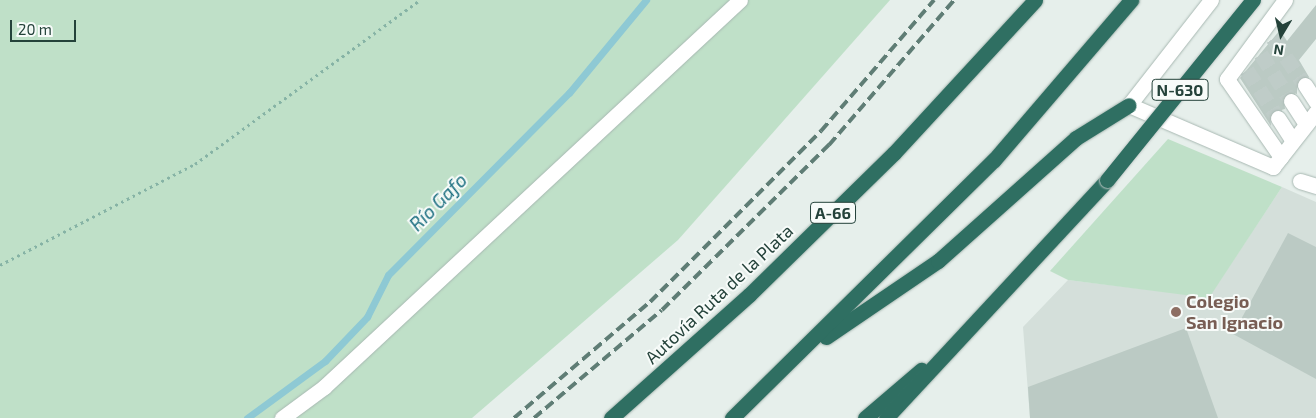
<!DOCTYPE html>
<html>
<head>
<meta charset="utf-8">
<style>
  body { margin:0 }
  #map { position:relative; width:1316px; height:418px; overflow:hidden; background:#e6efeb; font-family:"Exo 2",sans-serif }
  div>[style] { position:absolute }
  .built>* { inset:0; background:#d4dfda }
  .green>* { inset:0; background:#bfe0c8 }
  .stream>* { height:7px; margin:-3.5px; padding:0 3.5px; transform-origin:3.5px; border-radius:3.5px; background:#8ec9d4 }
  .building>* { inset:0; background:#bbcac4 }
  .minor-tunnel>* { height:15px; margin-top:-7.5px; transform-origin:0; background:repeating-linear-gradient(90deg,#bfccc8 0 15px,transparent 0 23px) }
  .path>* { height:3px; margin-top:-1.5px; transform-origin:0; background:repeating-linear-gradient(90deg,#86b3a5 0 2.5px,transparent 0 6.5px) }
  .roads { filter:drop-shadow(0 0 1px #a8b8b2) drop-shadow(0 0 1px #a8b8b2) }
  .minor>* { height:15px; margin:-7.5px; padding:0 7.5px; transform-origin:7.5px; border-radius:7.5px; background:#fff }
  .highway>* { height:15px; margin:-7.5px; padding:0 7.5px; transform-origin:7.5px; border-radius:7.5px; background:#2f6f62 }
  .rail>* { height:4px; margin-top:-2px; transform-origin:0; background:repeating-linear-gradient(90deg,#5f7d75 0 10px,transparent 0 15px) }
  .bridges { filter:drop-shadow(0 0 1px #c2cac8) drop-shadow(0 0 1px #c2cac8) }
  .highway-bridge>* { height:15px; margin:-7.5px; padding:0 7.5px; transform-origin:7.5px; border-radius:7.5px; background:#2f6f62 }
  .dots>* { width:14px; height:14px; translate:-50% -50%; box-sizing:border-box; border:2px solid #f7fbf9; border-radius:50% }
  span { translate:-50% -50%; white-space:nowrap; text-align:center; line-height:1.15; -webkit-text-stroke:4px #f7fbf9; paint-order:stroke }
  .shield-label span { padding:1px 4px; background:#f7fbf9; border:1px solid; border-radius:4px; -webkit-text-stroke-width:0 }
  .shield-label { font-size:16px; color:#24423a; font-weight:700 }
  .street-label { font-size:18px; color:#24423a }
  .education-label { font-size:18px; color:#785e54; font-weight:700 }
  .left { translate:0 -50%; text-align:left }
  .water-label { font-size:19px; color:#1c6f80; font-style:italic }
  .north { position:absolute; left:1256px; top:10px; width:50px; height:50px; -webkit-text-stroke:4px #f7fbf9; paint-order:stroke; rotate:189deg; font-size:14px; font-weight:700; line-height:20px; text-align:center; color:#24423a }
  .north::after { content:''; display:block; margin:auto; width:18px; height:22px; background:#24423a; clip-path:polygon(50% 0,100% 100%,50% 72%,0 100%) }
  .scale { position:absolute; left:10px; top:20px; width:66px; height:22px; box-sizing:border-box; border:2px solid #24423a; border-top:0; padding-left:6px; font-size:15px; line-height:18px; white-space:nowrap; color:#24423a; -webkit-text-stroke:4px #f7fbf9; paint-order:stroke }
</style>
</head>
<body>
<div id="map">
  <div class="built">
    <div style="clip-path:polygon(1282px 187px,1316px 202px,1316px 418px,1030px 418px,1023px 327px,1068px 280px,1209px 297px)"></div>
  </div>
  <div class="green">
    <div style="clip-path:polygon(0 0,890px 0,678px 240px,472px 418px,0 418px)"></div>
    <div style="clip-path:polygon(1168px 139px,1282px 187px,1209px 298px,1068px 280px,1050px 271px)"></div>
  </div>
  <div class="stream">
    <div style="left:247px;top:418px;width:97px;rotate:-36.2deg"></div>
    <div style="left:325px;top:361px;width:61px;rotate:-46.3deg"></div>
    <div style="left:367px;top:317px;width:47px;rotate:-63.4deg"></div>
    <div style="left:388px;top:275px;width:257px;rotate:-45.2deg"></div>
    <div style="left:569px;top:93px;width:121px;rotate:-50.4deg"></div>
  </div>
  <div class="building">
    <div style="clip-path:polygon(1316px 5px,1316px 39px,1299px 60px,1309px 77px,1297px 80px,1297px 94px,1290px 92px,1283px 96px,1285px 109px,1270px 113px,1271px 126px,1240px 78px,1280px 30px,1287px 41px)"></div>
    <div style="clip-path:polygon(1288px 233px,1316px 247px,1316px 379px,1233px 334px)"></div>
    <div style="clip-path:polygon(1186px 328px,1218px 418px,1030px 418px,1028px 387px)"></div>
  </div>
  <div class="minor-tunnel">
    <div style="left:1273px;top:38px;width:57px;rotate:55.8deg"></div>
    <div style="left:1261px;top:54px;width:56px;rotate:57.4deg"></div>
    <div style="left:1247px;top:70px;width:57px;rotate:57.1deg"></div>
  </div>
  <div class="path">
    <div style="left:0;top:265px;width:220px;rotate:-27.4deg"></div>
    <div style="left:195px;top:164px;width:278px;rotate:-36.1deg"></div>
  </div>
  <div class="roads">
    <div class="minor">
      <div style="left:1211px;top:0;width:133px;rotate:128deg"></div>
      <div style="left:1129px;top:105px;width:157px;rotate:23.3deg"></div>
      <div style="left:1273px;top:167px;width:70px;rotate:-52deg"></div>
      <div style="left:1305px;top:85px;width:20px;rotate:57deg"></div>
      <div style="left:1291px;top:101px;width:27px;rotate:57deg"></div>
      <div style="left:1278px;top:118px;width:27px;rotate:57deg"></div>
      <div style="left:1281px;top:157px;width:95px;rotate:-124.7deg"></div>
      <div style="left:1227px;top:79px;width:98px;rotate:-53.7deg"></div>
      <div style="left:1300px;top:181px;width:17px;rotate:17deg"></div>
      <div style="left:282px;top:418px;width:52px;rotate:-36.4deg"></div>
      <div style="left:324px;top:387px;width:568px;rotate:-42.93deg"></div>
    </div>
    <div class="highway">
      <div style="left:826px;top:337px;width:135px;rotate:-34.2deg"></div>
      <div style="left:938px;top:261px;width:185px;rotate:-41.7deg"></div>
      <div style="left:1076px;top:138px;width:62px;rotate:-31.9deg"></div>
      <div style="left:611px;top:418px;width:185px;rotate:-41.7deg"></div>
      <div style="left:749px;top:295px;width:203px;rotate:-44.4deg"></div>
      <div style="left:894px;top:153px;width:208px;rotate:-47.3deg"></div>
      <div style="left:732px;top:418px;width:368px;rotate:-44.6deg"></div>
      <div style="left:994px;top:160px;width:211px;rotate:-49.4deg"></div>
      <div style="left:865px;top:418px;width:74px;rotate:-40.6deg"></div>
      <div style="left:886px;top:418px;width:325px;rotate:-47.1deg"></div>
    </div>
  </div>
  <div class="rail">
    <div style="left:514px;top:418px;width:179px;rotate:-40.5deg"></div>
    <div style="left:650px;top:302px;width:242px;rotate:-45deg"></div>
    <div style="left:821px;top:131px;width:173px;rotate:-49.2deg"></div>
    <div style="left:534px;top:418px;width:167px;rotate:-40.2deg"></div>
    <div style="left:662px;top:310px;width:235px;rotate:-44.7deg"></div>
    <div style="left:829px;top:145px;width:191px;rotate:-49.2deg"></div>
  </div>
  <div class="bridges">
    <div class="highway-bridge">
      <div style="left:1107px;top:180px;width:232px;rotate:-51deg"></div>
    </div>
  </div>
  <div class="dots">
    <div style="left:1176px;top:312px;background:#8d6e63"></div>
  </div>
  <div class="shield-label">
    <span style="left:1180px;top:90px">N-630</span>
    <span style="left:833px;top:213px">A-66</span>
  </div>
  <div class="street-label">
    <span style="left:719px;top:294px;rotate:-43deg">Autovía Ruta de la Plata</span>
  </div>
  <div class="education-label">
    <span class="left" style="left:1186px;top:312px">Colegio<br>San Ignacio</span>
  </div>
  <div class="water-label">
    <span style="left:438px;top:202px;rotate:-45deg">Río Gafo</span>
  </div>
  <div class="north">N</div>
  <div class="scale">20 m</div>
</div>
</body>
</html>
